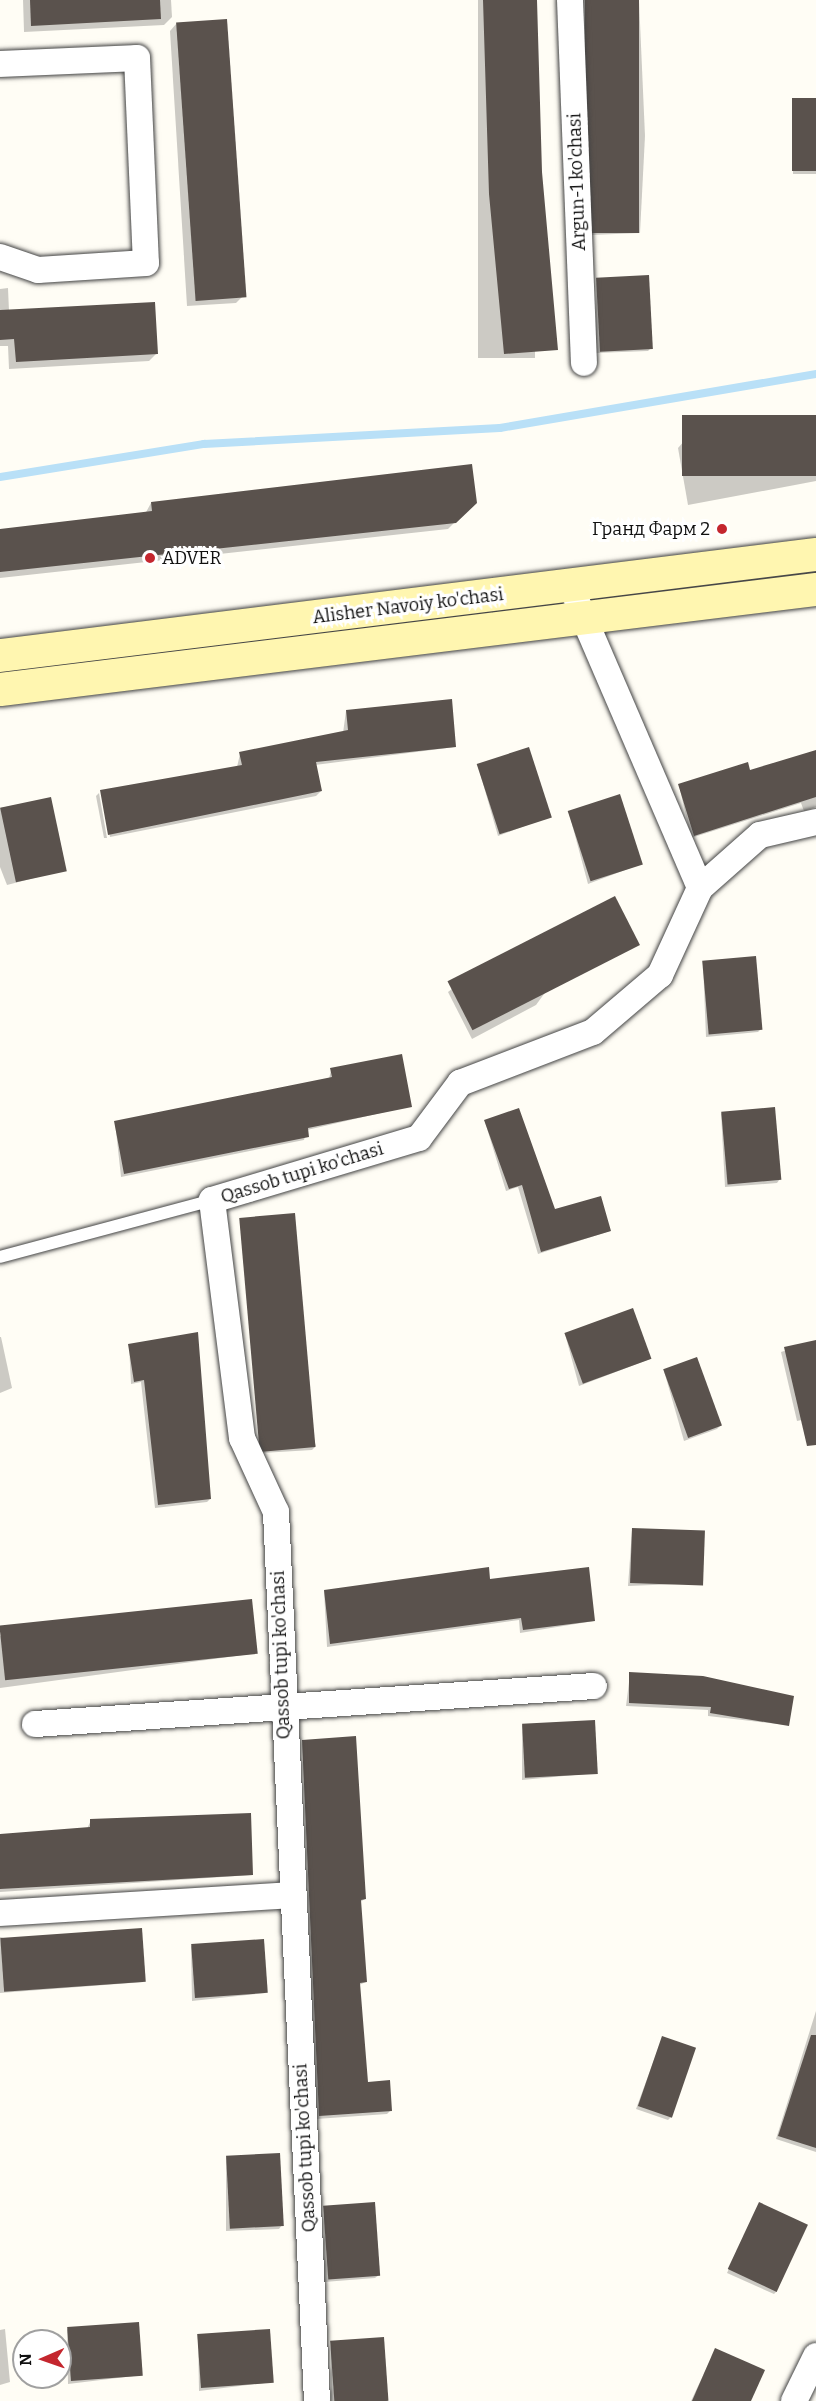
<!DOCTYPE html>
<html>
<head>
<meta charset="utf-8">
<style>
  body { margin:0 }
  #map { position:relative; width:816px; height:2401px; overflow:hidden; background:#fffdf5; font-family:Bitter,serif }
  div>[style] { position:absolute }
  .shadow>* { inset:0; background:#0003; transform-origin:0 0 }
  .stream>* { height:8px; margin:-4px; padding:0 4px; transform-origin:4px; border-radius:4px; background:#b9e0f7 }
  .building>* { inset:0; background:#5a524d; transform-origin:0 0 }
  .roads { filter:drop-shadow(0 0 2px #444) drop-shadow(0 0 2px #444) }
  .service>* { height:12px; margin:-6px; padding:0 6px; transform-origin:6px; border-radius:6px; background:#fff }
  .minor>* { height:26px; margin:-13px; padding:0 13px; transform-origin:13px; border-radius:13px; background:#fff }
  .secondary>* { height:33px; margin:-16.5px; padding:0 16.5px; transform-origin:16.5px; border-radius:16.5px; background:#fff6b0 }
  .dots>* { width:16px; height:16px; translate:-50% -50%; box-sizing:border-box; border:3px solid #fff; border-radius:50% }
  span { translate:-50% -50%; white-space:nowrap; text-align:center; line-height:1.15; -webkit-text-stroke:6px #fff; paint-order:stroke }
  .street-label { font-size:18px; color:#111 }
  .poi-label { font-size:18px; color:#111 }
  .right { translate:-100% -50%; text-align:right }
  .left { translate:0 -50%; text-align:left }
  .north { position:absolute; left:12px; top:2329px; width:60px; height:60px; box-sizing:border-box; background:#fff; border:2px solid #a0a0a0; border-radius:50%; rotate:268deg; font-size:16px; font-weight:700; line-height:24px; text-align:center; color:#111 }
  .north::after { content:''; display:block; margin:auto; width:21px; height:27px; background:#c4262e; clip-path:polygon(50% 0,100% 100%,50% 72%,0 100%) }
</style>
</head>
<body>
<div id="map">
  <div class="shadow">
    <div style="clip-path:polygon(23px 0,171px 0,172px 17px,164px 25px,24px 32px)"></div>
    <div style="left:478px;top:0;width:57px;height:358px"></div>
    <div style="clip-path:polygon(582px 0,639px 0,645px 136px,640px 233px,591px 235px)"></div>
    <div style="clip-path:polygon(177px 23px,243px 296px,236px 303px,187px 306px,170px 31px)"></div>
    <div style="left:793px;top:100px;width:23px;height:74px"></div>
    <div style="clip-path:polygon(596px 279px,651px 348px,648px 351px,596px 353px)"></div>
    <div style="clip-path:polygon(8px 288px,9px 311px,156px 354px,149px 361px,9px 369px,8px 346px,0 346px,0 289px)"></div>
    <div style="clip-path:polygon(816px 416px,816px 481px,688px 505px,678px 448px,685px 440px)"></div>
    <div style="clip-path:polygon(475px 502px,448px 529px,0 578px,0 531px,145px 514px,151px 503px)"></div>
    <div style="clip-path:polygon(346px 711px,455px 747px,315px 765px,321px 791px,316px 796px,110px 837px,101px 791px,237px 767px,240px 754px,343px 733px)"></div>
    <div style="clip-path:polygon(816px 751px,816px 807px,804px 811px,801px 803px,691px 838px,679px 785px,749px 772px)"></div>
    <div style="clip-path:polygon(478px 766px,551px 816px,498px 836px)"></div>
    <div style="clip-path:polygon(99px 793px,107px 838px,104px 838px,96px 796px)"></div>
    <div style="clip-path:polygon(50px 799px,65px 870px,7px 885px,0 867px,0 808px)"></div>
    <div style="clip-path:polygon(569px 813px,641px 864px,588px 884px)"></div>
    <div style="clip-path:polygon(614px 898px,536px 1005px,472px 1039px,448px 992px,452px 989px)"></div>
    <div style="clip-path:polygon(703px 963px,761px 1029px,758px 1032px,706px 1037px)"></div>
    <div style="clip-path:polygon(331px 1070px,411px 1106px,307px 1130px,304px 1140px,121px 1177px,115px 1122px,329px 1079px)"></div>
    <div style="clip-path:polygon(721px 1113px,780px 1179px,777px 1183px,725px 1187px)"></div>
    <div style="clip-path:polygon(485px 1122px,554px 1211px,610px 1231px,538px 1254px,518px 1187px,506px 1191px)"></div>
    <div style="clip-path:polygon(240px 1221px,316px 1446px,312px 1450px,262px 1453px)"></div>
    <div style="clip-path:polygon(565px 1334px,650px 1359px,579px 1386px)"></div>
    <div style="clip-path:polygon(1px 1337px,12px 1388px,0 1393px,0 1337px)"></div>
    <div style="clip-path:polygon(816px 1341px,816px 1417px,797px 1421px,781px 1352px)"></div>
    <div style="clip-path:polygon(129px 1345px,210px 1499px,207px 1502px,155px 1508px,141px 1382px,131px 1384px)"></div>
    <div style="clip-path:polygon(664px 1371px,720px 1426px,717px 1429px,684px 1441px)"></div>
    <div style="clip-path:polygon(632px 1530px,703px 1583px,628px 1586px)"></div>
    <div style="clip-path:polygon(489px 1581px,594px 1621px,520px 1633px,519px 1620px,327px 1647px,324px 1591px)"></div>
    <div style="clip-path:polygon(0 1636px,257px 1653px,0 1688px)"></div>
    <div style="clip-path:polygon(630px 1674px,787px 1725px,708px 1716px,708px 1710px,626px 1706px)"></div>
    <div style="clip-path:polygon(522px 1725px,596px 1773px,522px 1780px)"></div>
    <div style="clip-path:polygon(302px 1742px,365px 1899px,360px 1902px,366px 1982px,359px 1985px,366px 2083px,390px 2111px,387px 2114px,316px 2119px)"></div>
    <div style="clip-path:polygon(91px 1820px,252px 1875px,0 1892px,0 1836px,87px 1829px)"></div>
    <div style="clip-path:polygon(0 1937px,144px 1982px,0 1993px)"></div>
    <div style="clip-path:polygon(191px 1946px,266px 1993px,192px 2001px)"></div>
    <div style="clip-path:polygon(816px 2011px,816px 2152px,776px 2139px)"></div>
    <div style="clip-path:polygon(662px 2038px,671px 2117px,668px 2120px,636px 2109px)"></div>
    <div style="clip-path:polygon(226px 2157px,282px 2225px,279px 2229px,226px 2231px)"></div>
    <div style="clip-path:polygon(759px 2204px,777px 2291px,774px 2294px,727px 2273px)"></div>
    <div style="clip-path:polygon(324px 2207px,379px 2275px,375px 2278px,324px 2282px)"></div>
    <div style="clip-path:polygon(5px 2329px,10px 2382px,0 2385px,0 2330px)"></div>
    <div style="clip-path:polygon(67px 2329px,142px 2375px,68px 2384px)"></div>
    <div style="clip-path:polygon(198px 2336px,272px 2382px,199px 2391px)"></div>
    <div style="clip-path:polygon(331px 2343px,388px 2401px,331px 2401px)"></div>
    <div style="clip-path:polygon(715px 2350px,750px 2401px,691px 2401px)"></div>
  </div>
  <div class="stream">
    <div style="left:0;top:477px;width:207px;rotate:-9.2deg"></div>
    <div style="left:204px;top:444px;width:296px;rotate:-3.1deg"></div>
    <div style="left:500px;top:428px;width:321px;rotate:-9.7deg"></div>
  </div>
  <div class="building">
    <div style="clip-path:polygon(30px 0,160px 0,161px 19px,31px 26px)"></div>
    <div style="clip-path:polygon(483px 0,537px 0,542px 172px,558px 350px,504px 354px,489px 194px)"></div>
    <div style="left:585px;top:0;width:54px;height:233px"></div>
    <div style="left:227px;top:19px;width:279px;height:51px;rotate:86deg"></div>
    <div style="left:816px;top:98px;width:73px;height:24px;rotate:90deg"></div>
    <div style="left:649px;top:275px;width:74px;height:53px;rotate:87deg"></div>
    <div style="clip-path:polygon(155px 302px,158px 354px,16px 362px,14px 339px,0 340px,0 310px)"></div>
    <div style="left:816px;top:415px;width:61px;height:134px;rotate:90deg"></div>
    <div style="clip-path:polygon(472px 464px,477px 503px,456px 523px,0 572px,0 529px,152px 511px,151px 502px)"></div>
    <div style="clip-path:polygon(452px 699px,456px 747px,316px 762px,322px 791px,108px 835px,100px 790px,242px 765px,239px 752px,348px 730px,346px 710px)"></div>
    <div style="left:529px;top:747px;width:74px;height:55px;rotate:72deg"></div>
    <div style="clip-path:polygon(816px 750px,816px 797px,694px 836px,678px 784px,748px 762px,750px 770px)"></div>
    <div style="left:620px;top:794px;width:74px;height:55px;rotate:72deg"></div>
    <div style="left:51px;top:797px;width:76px;height:52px;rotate:78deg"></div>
    <div style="left:615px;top:896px;width:55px;height:188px;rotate:63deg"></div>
    <div style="left:756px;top:956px;width:74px;height:54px;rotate:85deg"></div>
    <div style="clip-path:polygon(402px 1054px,412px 1107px,308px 1128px,309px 1137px,124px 1174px,114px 1121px,332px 1077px,330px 1068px)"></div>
    <div style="left:775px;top:1107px;width:73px;height:54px;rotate:85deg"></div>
    <div style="clip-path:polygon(519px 1108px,555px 1209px,601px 1196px,611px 1231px,541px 1252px,522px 1185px,509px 1189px,484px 1120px)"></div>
    <div style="left:295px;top:1213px;width:235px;height:56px;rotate:85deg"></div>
    <div style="left:633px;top:1308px;width:54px;height:73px;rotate:70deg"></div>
    <div style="clip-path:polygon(198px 1332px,211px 1499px,158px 1505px,144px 1380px,134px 1382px,128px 1344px)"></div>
    <div style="clip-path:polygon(816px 1340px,816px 1445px,807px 1446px,784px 1347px)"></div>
    <div style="left:697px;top:1357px;width:73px;height:36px;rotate:70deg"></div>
    <div style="left:632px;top:1528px;width:73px;height:55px;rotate:2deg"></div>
    <div style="clip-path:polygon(489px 1567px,490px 1579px,589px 1567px,595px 1621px,523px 1630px,521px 1618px,330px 1644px,324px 1590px)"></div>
    <div style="left:252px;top:1599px;width:55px;height:254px;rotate:84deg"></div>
    <div style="clip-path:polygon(629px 1672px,703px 1676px,794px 1696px,789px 1726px,710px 1713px,711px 1707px,629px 1703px)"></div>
    <div style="left:595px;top:1720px;width:54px;height:73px;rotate:87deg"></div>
    <div style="clip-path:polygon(356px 1736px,366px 1899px,361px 1900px,367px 1982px,360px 1983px,368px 2082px,390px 2080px,392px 2111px,319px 2116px,302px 1740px)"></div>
    <div style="clip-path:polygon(251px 1813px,253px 1875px,0 1889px,0 1834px,90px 1827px,90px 1819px)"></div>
    <div style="left:142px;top:1928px;width:54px;height:142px;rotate:86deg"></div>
    <div style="left:264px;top:1939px;width:54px;height:73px;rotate:86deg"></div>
    <div style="clip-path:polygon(811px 2035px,816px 2035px,816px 2148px,778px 2136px)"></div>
    <div style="left:662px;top:2036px;width:36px;height:74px;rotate:19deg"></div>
    <div style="left:280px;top:2153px;width:73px;height:54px;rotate:87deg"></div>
    <div style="left:375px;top:2202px;width:74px;height:52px;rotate:86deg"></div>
    <div style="left:759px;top:2202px;width:54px;height:74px;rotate:25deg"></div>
    <div style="left:139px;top:2322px;width:54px;height:72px;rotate:86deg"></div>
    <div style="left:270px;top:2329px;width:54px;height:73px;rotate:86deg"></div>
    <div style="left:384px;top:2337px;width:64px;height:54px;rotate:86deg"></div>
    <div style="clip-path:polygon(715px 2348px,765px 2370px,751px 2401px,692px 2401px)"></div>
  </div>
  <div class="roads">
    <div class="service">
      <div style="left:0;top:1257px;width:220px;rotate:-15deg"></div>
    </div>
    <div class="minor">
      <div style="left:570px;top:0;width:363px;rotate:87.8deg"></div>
      <div style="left:0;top:64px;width:137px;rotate:-2.5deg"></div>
      <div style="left:137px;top:58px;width:205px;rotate:87.5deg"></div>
      <div style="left:146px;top:263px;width:108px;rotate:176.3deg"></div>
      <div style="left:38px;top:270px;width:40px;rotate:-161.1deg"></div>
      <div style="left:577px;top:602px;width:311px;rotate:66.7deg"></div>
      <div style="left:35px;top:1724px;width:560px;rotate:-3.89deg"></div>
      <div style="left:0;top:1913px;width:293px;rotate:-3.5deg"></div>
      <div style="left:317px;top:2401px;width:890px;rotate:-92.64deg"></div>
      <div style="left:276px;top:1512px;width:81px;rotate:-114.7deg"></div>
      <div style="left:242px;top:1438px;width:240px;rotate:-97.2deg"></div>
      <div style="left:212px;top:1200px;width:216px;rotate:-16.7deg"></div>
      <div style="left:419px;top:1138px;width:69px;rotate:-53.3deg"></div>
      <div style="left:460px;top:1083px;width:142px;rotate:-21deg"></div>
      <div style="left:593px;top:1032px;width:88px;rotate:-40.4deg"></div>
      <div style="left:660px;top:975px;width:96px;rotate:-65.3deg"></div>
      <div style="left:700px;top:888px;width:80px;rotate:-41.5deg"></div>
      <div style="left:760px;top:835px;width:57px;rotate:-13.1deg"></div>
      <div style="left:794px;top:2401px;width:50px;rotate:-63.9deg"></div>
    </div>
    <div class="secondary">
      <div style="left:0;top:655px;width:822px;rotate:-7.06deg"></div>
      <div style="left:0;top:689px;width:822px;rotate:-6.99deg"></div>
    </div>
  </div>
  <div class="dots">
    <div style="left:722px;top:529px;background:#c4262e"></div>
    <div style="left:150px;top:558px;background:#c4262e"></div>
  </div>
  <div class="street-label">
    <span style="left:577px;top:182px;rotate:-92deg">Argun-1 ko'chasi</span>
    <span style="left:408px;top:606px;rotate:-7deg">Alisher Navoiy ko'chasi</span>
    <span style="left:302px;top:1173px;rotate:-17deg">Qassob tupi ko'chasi</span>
    <span style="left:281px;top:1655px;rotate:-92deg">Qassob tupi ko'chasi</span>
    <span style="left:305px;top:2148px;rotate:-93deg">Qassob tupi ko'chasi</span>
  </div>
  <div class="poi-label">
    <span class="right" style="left:710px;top:529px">Гранд Фарм 2</span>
    <span class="left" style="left:162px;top:558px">ADVER</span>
  </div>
  <div class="north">N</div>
</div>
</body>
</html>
